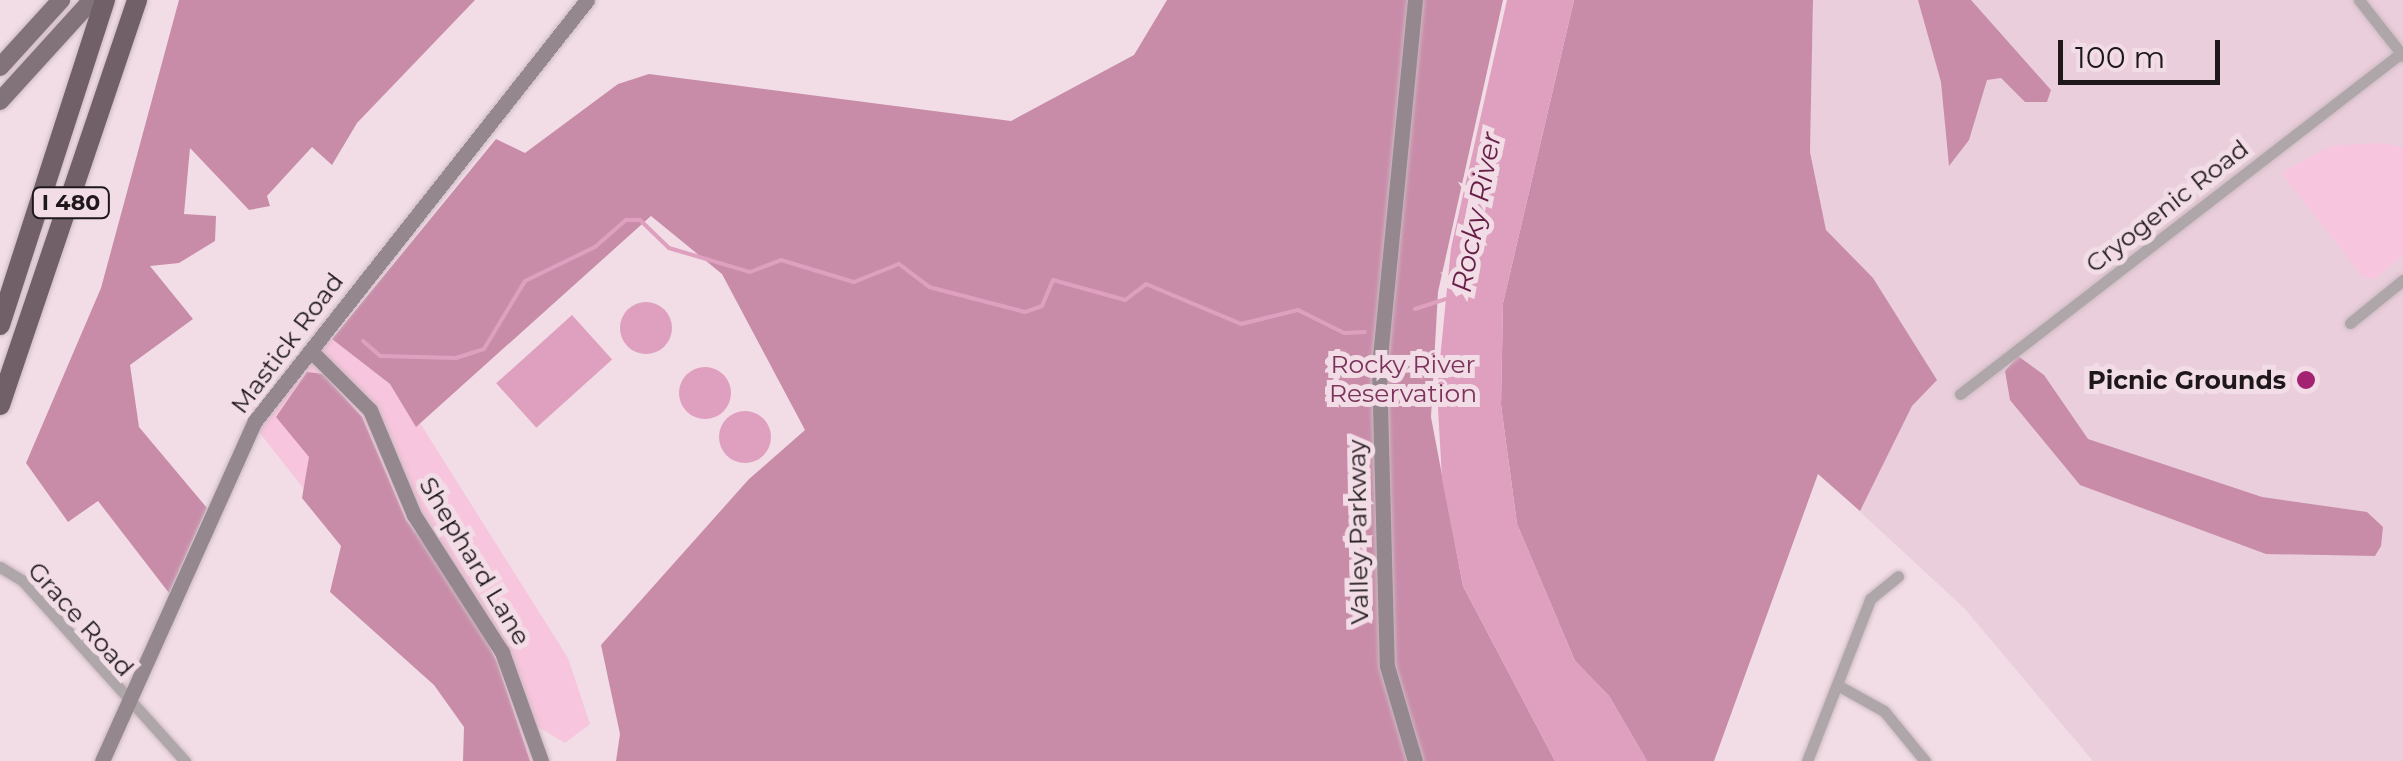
<!DOCTYPE html>
<html>
<head>
<meta charset="utf-8">
<style>
  body { margin:0 }
  #map { position:relative; width:2403px; height:761px; overflow:hidden; background:#f2dde6; font-family:Montserrat,sans-serif }
  div>[style] { position:absolute }
  .built>* { inset:0; background:#eacedb }
  .green>* { inset:0; background:#f7c5dd }
  .forest>* { inset:0; background:#c88ca9 }
  .water>* { inset:0; background:#dea0be; transform-origin:0 0 }
  .round { border-radius:50% }
  .stream>* { height:4px; margin:-2px; padding:0 2px; transform-origin:2px; border-radius:2px; background:#dea0be }
  .roads { filter:drop-shadow(0 0 2px #ccbac1) drop-shadow(0 0 2px #ccbac1) }
  .street>* { height:11px; margin:-5.5px; padding:0 5.5px; transform-origin:5.5px; border-radius:5.5px; background:#afa6aa }
  .secondary>* { height:15px; margin:-7.5px; padding:0 7.5px; transform-origin:7.5px; border-radius:7.5px; background:#94888e }
  .primary>* { height:18px; margin:-9px; padding:0 9px; transform-origin:9px; border-radius:9px; background:#827279 }
  .highway>* { height:20px; margin:-10px; padding:0 10px; transform-origin:10px; border-radius:10px; background:#716068 }
  .dots>* { width:28px; height:28px; translate:-50% -50%; box-sizing:border-box; border:5px solid #f2dde6; border-radius:50% }
  span { translate:-50% -50%; white-space:nowrap; text-align:center; line-height:1.15; -webkit-text-stroke:10px #f2dde6; paint-order:stroke }
  .shield-label span { padding:2px 8px; background:#f2dde6; border:2px solid; border-radius:8px; -webkit-text-stroke-width:0 }
  .shield-label { font-size:22px; color:#1f181b; font-weight:700 }
  .street-label { font-size:25px; color:#1f181b }
  .park-label { font-size:25px; color:#7c335b }
  .poi-label { font-size:25px; color:#1f181b; font-weight:700 }
  .right { translate:-100% -50%; text-align:right }
  .water-label { font-size:28px; color:#671f48; font-style:italic }
  .scale { position:absolute; left:2058px; top:40px; width:162px; height:45px; box-sizing:border-box; border:5px solid #1f181b; border-top:0; padding-left:12px; font-size:30px; line-height:35px; white-space:nowrap; color:#1f181b; -webkit-text-stroke:8px #f2dde6; paint-order:stroke }
</style>
</head>
<body>
<div id="map">
  <div class="built">
    <div style="clip-path:polygon(1813px 0,2403px 0,2403px 761px,2093px 761px,1964px 608px,1818px 473px,1828px 240px,1810px 152px)"></div>
  </div>
  <div class="green">
    <div style="clip-path:polygon(2382px 143px,2403px 147px,2403px 255px,2375px 279px,2363px 277px,2281px 173px,2330px 146px)"></div>
    <div style="clip-path:polygon(327px 335px,390px 384px,420px 423px,568px 658px,590px 724px,565px 743px,538px 727px,548px 761px,469px 761px,472px 702px,255px 427px)"></div>
  </div>
  <div class="forest">
    <div style="clip-path:polygon(179px 0,475px 0,357px 123px,332px 165px,312px 147px,267px 196px,270px 206px,249px 210px,190px 148px,184px 214px,216px 216px,215px 241px,179px 263px,150px 266px,193px 319px,130px 365px,139px 427px,207px 508px,169px 593px,98px 501px,68px 522px,26px 463px,101px 288px)"></div>
    <div style="clip-path:polygon(1167px 0,1503px 0,1438px 292px,1431px 417px,1463px 586px,1555px 761px,616px 761px,620px 734px,601px 645px,749px 479px,805px 430px,722px 274px,651px 216px,416px 427px,390px 384px,332px 339px,496px 139px,525px 153px,618px 84px,649px 74px,1011px 121px,1134px 55px)"></div>
    <div style="clip-path:polygon(1574px 0,1813px 0,1810px 152px,1826px 230px,1873px 278px,1937px 380px,1912px 406px,1860px 511px,1818px 474px,1714px 761px,1647px 761px,1609px 696px,1575px 661px,1517px 524px,1501px 405px,1503px 303px)"></div>
    <div style="clip-path:polygon(1918px 0,1971px 0,2051px 90px,2047px 102px,2025px 102px,2001px 78px,1987px 80px,1969px 140px,1949px 166px,1941px 82px)"></div>
    <div style="clip-path:polygon(2018px 356px,2044px 375px,2088px 439px,2262px 497px,2367px 512px,2383px 527px,2381px 546px,2375px 556px,2266px 554px,2080px 485px,2010px 400px,2005px 371px)"></div>
    <div style="clip-path:polygon(307px 372px,323px 374px,362px 417px,406px 520px,465px 598px,497px 662px,530px 761px,463px 761px,464px 727px,434px 685px,330px 592px,341px 546px,302px 498px,309px 457px,276px 417px)"></div>
  </div>
  <div class="water">
    <div style="clip-path:polygon(1507px 0,1574px 0,1503px 303px,1501px 405px,1517px 524px,1575px 661px,1609px 696px,1647px 761px,1555px 761px,1463px 586px,1442px 479px,1437px 390px,1451px 248px)"></div>
    <div class="round" style="left:620px;top:302px;width:52px;height:52px"></div>
    <div style="left:572px;top:315px;width:60px;height:102px;rotate:48deg"></div>
    <div class="round" style="left:679px;top:367px;width:52px;height:52px"></div>
    <div class="round" style="left:719px;top:411px;width:52px;height:52px"></div>
  </div>
  <div class="stream">
    <div style="left:1415px;top:309px;width:32px;rotate:-18deg"></div>
    <div style="left:363px;top:341px;width:23px;rotate:41deg"></div>
    <div style="left:380px;top:356px;width:76px;rotate:1.5deg"></div>
    <div style="left:456px;top:358px;width:29px;rotate:-18deg"></div>
    <div style="left:484px;top:349px;width:79px;rotate:-58.9deg"></div>
    <div style="left:525px;top:281px;width:78px;rotate:-25.9deg"></div>
    <div style="left:595px;top:247px;width:41px;rotate:-41.1deg"></div>
    <div style="left:626px;top:220px;width:14px"></div>
    <div style="left:640px;top:220px;width:40px;rotate:44deg"></div>
    <div style="left:669px;top:248px;width:84px;rotate:16.5deg"></div>
    <div style="left:750px;top:272px;width:33px;rotate:-21deg"></div>
    <div style="left:781px;top:260px;width:76px;rotate:16.8deg"></div>
    <div style="left:854px;top:282px;width:48px;rotate:-21.8deg"></div>
    <div style="left:899px;top:264px;width:38px;rotate:37deg"></div>
    <div style="left:929px;top:287px;width:99px;rotate:14.6deg"></div>
    <div style="left:1025px;top:312px;width:18px;rotate:-19deg"></div>
    <div style="left:1042px;top:306px;width:28px;rotate:-67deg"></div>
    <div style="left:1053px;top:280px;width:75px;rotate:15.5deg"></div>
    <div style="left:1125px;top:300px;width:26px;rotate:-37deg"></div>
    <div style="left:1146px;top:284px;width:103px;rotate:22.8deg"></div>
    <div style="left:1241px;top:324px;width:59px;rotate:-13.8deg"></div>
    <div style="left:1298px;top:310px;width:51px;rotate:26.6deg"></div>
    <div style="left:1344px;top:333px;width:21px;rotate:-3deg"></div>
  </div>
  <div class="roads">
    <div class="street">
      <div style="left:2359px;top:0;width:71px;rotate:51.8deg"></div>
      <div style="left:2350px;top:323px;width:68px;rotate:-39.1deg"></div>
      <div style="left:1960px;top:394px;width:557px;rotate:-37.71deg"></div>
      <div style="left:0;top:567px;width:26px;rotate:31deg"></div>
      <div style="left:22px;top:580px;width:244px;rotate:48deg"></div>
      <div style="left:1841px;top:687px;width:49px;rotate:29.2deg"></div>
      <div style="left:1884px;top:711px;width:65px;rotate:50.6deg"></div>
      <div style="left:1807px;top:761px;width:174px;rotate:-68.7deg"></div>
      <div style="left:1870px;top:599px;width:36px;rotate:-39deg"></div>
    </div>
    <div class="secondary">
      <div style="left:1415px;top:0;width:369px;rotate:95.6deg"></div>
      <div style="left:1379px;top:367px;width:299px;rotate:88.5deg"></div>
      <div style="left:1387px;top:666px;width:99px;rotate:73.6deg"></div>
      <div style="left:311px;top:351px;width:83px;rotate:45deg"></div>
      <div style="left:370px;top:410px;width:114px;rotate:67.3deg"></div>
      <div style="left:414px;top:515px;width:163px;rotate:57.3deg"></div>
      <div style="left:502px;top:652px;width:116px;rotate:70.3deg"></div>
      <div style="left:102px;top:761px;width:373px;rotate:-65.8deg"></div>
      <div style="left:255px;top:421px;width:536px;rotate:-51.74deg"></div>
    </div>
    <div class="primary">
      <div style="left:0;top:67px;width:91px;rotate:-47.7deg"></div>
      <div style="left:0;top:101px;width:137px;rotate:-47.7deg"></div>
    </div>
    <div class="highway">
      <div style="left:0;top:325px;width:342px;rotate:-72.1deg"></div>
      <div style="left:0;top:405px;width:428px;rotate:-71.3deg"></div>
    </div>
  </div>
  <div class="dots">
    <div style="left:2306px;top:380px;background:#a32271"></div>
  </div>
  <div class="shield-label">
    <span style="left:71px;top:203px">I 480</span>
  </div>
  <div class="street-label">
    <span style="left:2167px;top:206px;rotate:-38deg">Cryogenic Road</span>
    <span style="left:287px;top:343px;rotate:-53deg">Mastick Road</span>
    <span style="left:1358px;top:532px;rotate:-91deg">Valley Parkway</span>
    <span style="left:475px;top:561px;rotate:59deg">Shephard Lane</span>
    <span style="left:81px;top:619px;rotate:48deg">Grace Road</span>
  </div>
  <div class="park-label">
    <span style="left:1403px;top:379px">Rocky River<br>Reservation</span>
  </div>
  <div class="poi-label">
    <span class="right" style="left:2286px;top:380px">Picnic Grounds</span>
  </div>
  <div class="water-label">
    <span style="left:1476px;top:212px;rotate:-79deg">Rocky River</span>
  </div>
  <div class="scale">100 m</div>
</div>
</body>
</html>
